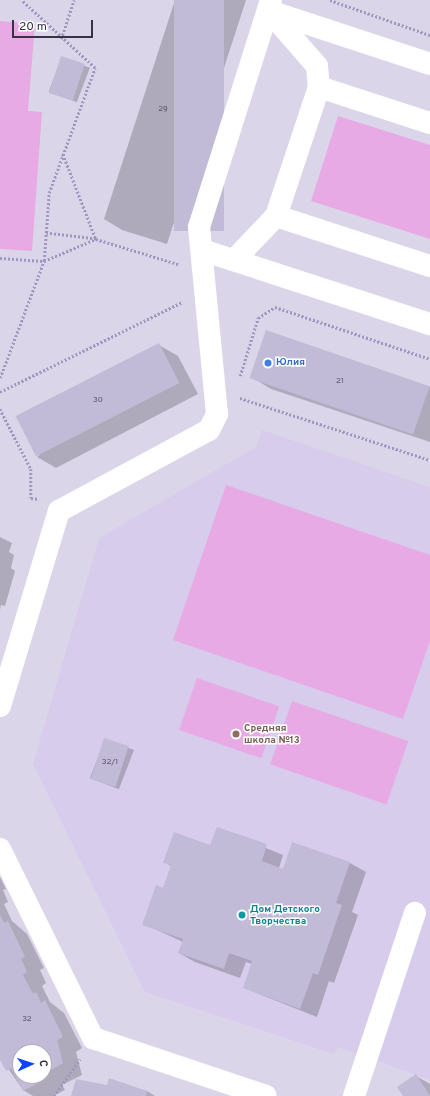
<!DOCTYPE html>
<html>
<head>
<meta charset="utf-8">
<style>
  body { margin:0 }
  #map { position:relative; width:430px; height:1096px; overflow:hidden; background:#e8e3f2; font-family:Overpass,sans-serif }
  div>[style] { position:absolute }
  .residential>* { inset:0; background:#dbd5ea }
  .education>* { inset:0; background:#d7ccec }
  .green>* { inset:0; background:#e8aae4; transform-origin:0 0 }
  .shadow>* { inset:0; background:#0003; transform-origin:0 0 }
  .building>* { inset:0; background:#c1bbd7; transform-origin:0 0 }
  .path>* { height:2.5px; margin-top:-1.25px; transform-origin:0; background:repeating-linear-gradient(90deg,#a196bf 0 2px,transparent 0 4px) }
  .minor>* { height:22px; margin:-11px; padding:0 11px; transform-origin:11px; border-radius:11px; background:#fff }
  .dots>* { width:11px; height:11px; translate:-50% -50%; box-sizing:border-box; border:2px solid #fff; border-radius:50% }
  span { translate:-50% -50%; white-space:nowrap; text-align:center; line-height:1.15; -webkit-text-stroke:3px #fff; paint-order:stroke }
  .number-label { font-size:8px; color:#5a5569 }
  .number-label span { -webkit-text-stroke-width:0 }
  .shop-label { font-size:10px; color:#366cbe; font-weight:700 }
  .left { translate:0 -50%; text-align:left }
  .education-label { font-size:10px; color:#785e54; font-weight:700 }
  .culture-label { font-size:10px; color:#0d838f; font-weight:700 }
  .north { position:absolute; left:12px; top:1044px; width:40px; height:40px; box-sizing:border-box; background:#fff; border:1px solid #afadb4; border-radius:50%; rotate:87deg; font-size:11px; font-weight:700; line-height:16px; text-align:center; color:#373344 }
  .north::after { content:''; display:block; margin:auto; width:14px; height:18px; background:#0d45ff; clip-path:polygon(50% 0,100% 100%,50% 72%,0 100%) }
  .scale { position:absolute; left:12px; top:20px; width:81px; height:18px; box-sizing:border-box; border:2px solid #373344; border-top:0; padding-left:5px; font-size:12px; line-height:14px; white-space:nowrap; color:#373344; -webkit-text-stroke:3px #fff; paint-order:stroke }
</style>
</head>
<body>
<div id="map">
  <div class="residential">
    <div style="clip-path:polygon(evenodd,0 0,430px 0,430px 1096px,0 1096px,0 0,20px 1052px,44px 1052px,44px 1076px,20px 1076px,20px 1052px)"></div>
  </div>
  <div class="education">
    <div style="clip-path:polygon(262px 430px,430px 487px,430px 1080px,338px 1047px,334px 1054px,145px 992px,33px 764px,99px 538px,256px 447px)"></div>
  </div>
  <div class="green">
    <div style="clip-path:polygon(0 21px,35px 24px,28px 111px,42px 112px,32px 251px,0 249px)"></div>
    <div style="clip-path:polygon(338px 116px,430px 145px,430px 239px,311px 201px)"></div>
    <div style="clip-path:polygon(226px 485px,430px 555px,430px 641px,403px 719px,173px 640px)"></div>
    <div style="left:197px;top:678px;width:87px;height:55px;rotate:19deg"></div>
    <div style="left:292px;top:701px;width:123px;height:67px;rotate:19deg"></div>
  </div>
  <div class="shadow">
    <div style="clip-path:polygon(175px 0,246px 0,167px 244px,122px 230px,104px 219px)"></div>
    <div style="left:62px;top:57px;width:30px;height:37px;rotate:21deg"></div>
    <div style="clip-path:polygon(159px 345px,178px 356px,198px 394px,56px 468px,37px 457px)"></div>
    <div style="clip-path:polygon(251px 377px,430px 387px,430px 442px,271px 389px)"></div>
    <div style="clip-path:polygon(0 537px,12px 543px,9px 552px,14px 555px,11px 568px,15px 571px,5px 606px,1px 605px,0 610px)"></div>
    <div style="left:105px;top:739px;width:31px;height:42px;rotate:21deg"></div>
    <div style="clip-path:polygon(217px 828px,283px 855px,279px 868px,283px 870px,350px 863px,366px 872px,352px 912px,358px 915px,334px 983px,329px 981px,317px 1017px,244px 988px,252px 964px,246px 962px,240px 978px,195px 962px,179px 953px,183px 942px,144px 924px,164px 889px,171px 866px,164px 862px,211px 847px)"></div>
    <div style="clip-path:polygon(evenodd,0 877px,6px 889px,3px 890px,8px 902px,4px 904px,12px 921px,27px 934px,44px 968px,40px 970px,46px 983px,42px 986px,50px 1002px,64px 1013px,82px 1048px,76px 1052px,82px 1075px,62px 1085px,65px 1090px,53px 1096px,33px 1096px,23px 1090px,0 1057px,0 877px,20px 1052px,44px 1052px,44px 1076px,20px 1076px,20px 1052px)"></div>
    <div style="clip-path:polygon(416px 1076px,430px 1084px,430px 1096px,404px 1096px)"></div>
    <div style="clip-path:polygon(109px 1080px,147px 1091px,155px 1096px,72px 1096px,107px 1086px)"></div>
  </div>
  <div class="building">
    <div style="left:174px;top:0;width:50px;height:231px"></div>
    <div style="left:61px;top:56px;width:25px;height:39px;rotate:18deg"></div>
    <div style="left:266px;top:330px;width:173px;height:51px;rotate:19deg"></div>
    <div style="left:159px;top:343px;width:45px;height:161px;rotate:63deg"></div>
    <div style="left:104px;top:738px;width:26px;height:43px;rotate:18deg"></div>
    <div style="clip-path:polygon(217px 827px,267px 844px,262px 861px,283px 869px,292px 842px,350px 862px,336px 903px,342px 905px,318px 975px,313px 973px,300px 1009px,243px 988px,252px 961px,229px 953px,224px 969px,178px 953px,183px 939px,142px 925px,156px 885px,163px 888px,171px 865px,163px 863px,174px 832px,210px 845px)"></div>
    <div style="clip-path:polygon(0 915px,4px 923px,8px 921px,25px 957px,21px 959px,27px 972px,23px 975px,33px 994px,36px 992px,41px 1003px,45px 1000px,63px 1037px,57px 1040px,63px 1063px,44px 1074px,44px 1052px,20px 1052px,20px 1076px,44px 1076px,46px 1079px,23px 1091px,11px 1068px,6px 1071px,0 1060px)"></div>
    <div style="clip-path:polygon(416px 1074px,430px 1096px,403px 1096px,397px 1087px)"></div>
    <div style="clip-path:polygon(109px 1078px,147px 1091px,146px 1096px,71px 1096px,76px 1079px,107px 1085px)"></div>
  </div>
  <div class="path">
    <div style="left:330px;top:0;width:106px;rotate:19.3deg"></div>
    <div style="left:61px;top:39px;width:41px;rotate:-71.6deg"></div>
    <div style="left:63px;top:154px;width:91px;rotate:68.8deg"></div>
    <div style="left:96px;top:239px;width:86px;rotate:17deg"></div>
    <div style="left:0;top:258px;width:44px;rotate:3.9deg"></div>
    <div style="left:44px;top:261px;width:68px;rotate:-85.8deg"></div>
    <div style="left:49px;top:193px;width:133px;rotate:-69.8deg"></div>
    <div style="left:95px;top:68px;width:100px;rotate:-137.4deg"></div>
    <div style="left:240px;top:376px;width:61px;rotate:-72.8deg"></div>
    <div style="left:258px;top:318px;width:20px;rotate:-33deg"></div>
    <div style="left:275px;top:307px;width:163px;rotate:18.5deg"></div>
    <div style="left:0;top:378px;width:125px;rotate:-69.4deg"></div>
    <div style="left:44px;top:261px;width:56px;rotate:-22.9deg"></div>
    <div style="left:96px;top:239px;width:50px;rotate:-173.2deg"></div>
    <div style="left:0;top:392px;width:203px;rotate:-26.3deg"></div>
    <div style="left:240px;top:398px;width:200px;rotate:18.1deg"></div>
    <div style="left:0;top:409px;width:68px;rotate:62.7deg"></div>
    <div style="left:31px;top:469px;width:29px;rotate:90deg"></div>
    <div style="left:31px;top:498px;width:7px;rotate:8deg"></div>
    <div style="left:54px;top:1096px;width:45px;rotate:-54.9deg"></div>
  </div>
  <div class="minor">
    <div style="left:269px;top:11px;width:169px;rotate:18.2deg"></div>
    <div style="left:269px;top:11px;width:73px;rotate:48.9deg"></div>
    <div style="left:317px;top:66px;width:21px;rotate:85deg"></div>
    <div style="left:430px;top:123px;width:117px;rotate:-162deg"></div>
    <div style="left:319px;top:87px;width:136px;rotate:108.4deg"></div>
    <div style="left:276px;top:216px;width:162px;rotate:18deg"></div>
    <div style="left:202px;top:250px;width:240px;rotate:18deg"></div>
    <div style="left:234px;top:260px;width:61px;rotate:-46.3deg"></div>
    <div style="left:0;top:706px;width:204px;rotate:-73.2deg"></div>
    <div style="left:59px;top:511px;width:170px;rotate:-28.4deg"></div>
    <div style="left:209px;top:430px;width:18px;rotate:-63deg"></div>
    <div style="left:217px;top:414px;width:188px;rotate:-95.5deg"></div>
    <div style="left:199px;top:227px;width:238px;rotate:-72.4deg"></div>
    <div style="left:0;top:849px;width:211px;rotate:63.8deg"></div>
    <div style="left:93px;top:1038px;width:182px;rotate:18.5deg"></div>
    <div style="left:354px;top:1096px;width:193px;rotate:-71.6deg"></div>
  </div>
  <div class="dots">
    <div style="left:268px;top:363px;background:#3f7fe0"></div>
    <div style="left:236px;top:734px;background:#8d6e63"></div>
    <div style="left:242px;top:915px;background:#0f9aa8"></div>
  </div>
  <div class="number-label">
    <span style="left:163px;top:110px">29</span>
    <span style="left:340px;top:382px">21</span>
    <span style="left:98px;top:401px">30</span>
    <span style="left:110px;top:763px">32/1</span>
    <span style="left:27px;top:1020px">32</span>
  </div>
  <div class="shop-label">
    <span class="left" style="left:276px;top:363px">Юлия</span>
  </div>
  <div class="education-label">
    <span class="left" style="left:244px;top:734px">Средняя<br>школа №13</span>
  </div>
  <div class="culture-label">
    <span class="left" style="left:250px;top:915px">Дом Детского<br>Творчества</span>
  </div>
  <div class="north">С</div>
  <div class="scale">20 m</div>
</div>
</body>
</html>
